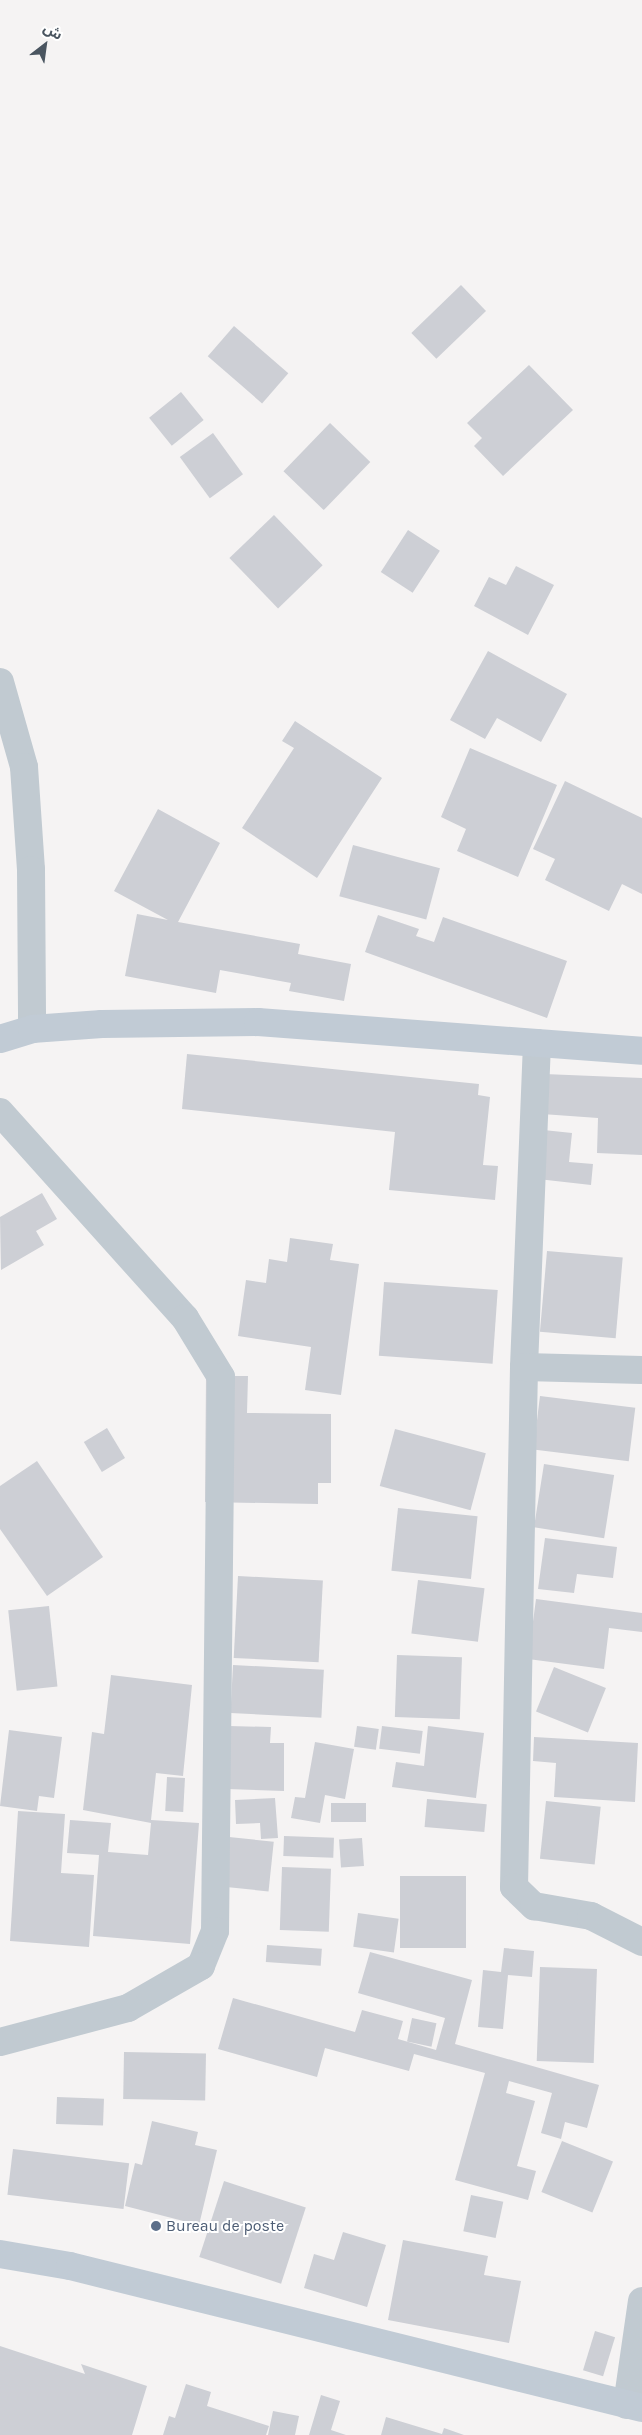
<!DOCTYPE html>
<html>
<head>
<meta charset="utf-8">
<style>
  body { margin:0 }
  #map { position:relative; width:642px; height:2435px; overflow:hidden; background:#f5f3f3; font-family:Karla,"Noto Sans Arabic",sans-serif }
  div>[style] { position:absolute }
  .building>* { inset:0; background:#cdcfd5; transform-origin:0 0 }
  .street>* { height:28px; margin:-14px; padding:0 14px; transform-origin:14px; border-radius:14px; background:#c1cad1 }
  .secondary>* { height:28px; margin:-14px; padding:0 14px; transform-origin:14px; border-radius:14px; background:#c1cbd5 }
  .dots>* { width:14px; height:14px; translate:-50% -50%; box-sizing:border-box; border:2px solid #fff; border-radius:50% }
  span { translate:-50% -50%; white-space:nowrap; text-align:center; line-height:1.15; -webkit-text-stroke:4px #fff; paint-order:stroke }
  .service-label { font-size:16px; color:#4e5e75 }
  .left { translate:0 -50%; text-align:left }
  .north { position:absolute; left:20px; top:20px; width:50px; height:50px; -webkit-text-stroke:4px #fff; paint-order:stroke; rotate:30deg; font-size:14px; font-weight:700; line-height:20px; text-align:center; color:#4a5560 }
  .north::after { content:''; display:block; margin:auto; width:18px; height:22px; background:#4a5560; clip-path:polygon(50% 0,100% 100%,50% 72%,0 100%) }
</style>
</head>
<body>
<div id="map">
  <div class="building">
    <div style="left:461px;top:285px;width:36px;height:69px;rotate:46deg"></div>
    <div style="left:234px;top:326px;width:72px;height:40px;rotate:41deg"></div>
    <div style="clip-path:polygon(529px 365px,573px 410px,503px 476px,474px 446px,482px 438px,467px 423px)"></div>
    <div style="left:181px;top:392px;width:36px;height:41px;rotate:51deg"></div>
    <div style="left:330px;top:423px;width:56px;height:67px;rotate:44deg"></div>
    <div style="left:213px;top:433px;width:51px;height:41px;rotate:54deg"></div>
    <div style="left:274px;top:515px;width:70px;height:62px;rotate:46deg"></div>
    <div style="left:408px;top:530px;width:38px;height:50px;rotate:33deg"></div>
    <div style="clip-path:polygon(516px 566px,554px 585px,528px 635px,474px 606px,489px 577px,506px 585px)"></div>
    <div style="clip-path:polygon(488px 651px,567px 694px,541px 742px,497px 718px,485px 739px,450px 720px)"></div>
    <div style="clip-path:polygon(295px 721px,382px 778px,317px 878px,242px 828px,294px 748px,282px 741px)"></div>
    <div style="clip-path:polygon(470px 748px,557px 785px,518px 877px,457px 851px,466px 829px,441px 817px)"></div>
    <div style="clip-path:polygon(565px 781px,642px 818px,642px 894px,622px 884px,609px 911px,545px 880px,555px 859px,533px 849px)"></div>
    <div style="clip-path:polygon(158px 809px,220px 843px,178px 922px,300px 944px,298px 954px,351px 964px,344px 1001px,289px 991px,291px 983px,220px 970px,216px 993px,125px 976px,137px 914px,168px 920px,114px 891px)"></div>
    <div style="left:353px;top:845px;width:90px;height:53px;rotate:15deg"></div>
    <div style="clip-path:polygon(378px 915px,419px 929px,416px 936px,434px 942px,443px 917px,567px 961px,547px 1018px,365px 952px)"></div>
    <div style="clip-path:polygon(187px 1054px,479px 1084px,478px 1095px,490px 1097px,483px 1165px,498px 1166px,495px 1200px,389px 1190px,395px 1132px,182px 1109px)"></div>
    <div style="clip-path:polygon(544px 1074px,642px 1078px,642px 1155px,597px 1153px,598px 1118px,542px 1114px)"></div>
    <div style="clip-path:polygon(534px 1129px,572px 1133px,569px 1162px,593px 1164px,591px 1185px,529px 1178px)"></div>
    <div style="clip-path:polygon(42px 1193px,57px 1219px,36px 1231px,44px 1245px,1px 1270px,0 1217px)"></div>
    <div style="clip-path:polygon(290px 1238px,333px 1244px,330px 1260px,359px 1264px,341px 1395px,305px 1390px,311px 1347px,238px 1336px,246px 1280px,266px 1283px,269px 1259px,287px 1262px)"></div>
    <div style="left:547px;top:1251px;width:76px;height:81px;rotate:5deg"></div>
    <div style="left:384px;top:1282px;width:114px;height:74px;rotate:4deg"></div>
    <div style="clip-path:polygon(206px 1376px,248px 1376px,247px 1413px,331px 1414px,331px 1483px,318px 1483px,318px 1504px,205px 1502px)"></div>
    <div style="left:540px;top:1396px;width:96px;height:54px;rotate:7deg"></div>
    <div style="left:107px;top:1428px;width:35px;height:27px;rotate:59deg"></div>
    <div style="left:395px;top:1429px;width:94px;height:59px;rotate:15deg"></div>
    <div style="clip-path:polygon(37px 1461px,103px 1557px,47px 1596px,0 1529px,0 1486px)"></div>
    <div style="left:544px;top:1464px;width:71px;height:64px;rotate:9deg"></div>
    <div style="left:398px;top:1508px;width:80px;height:63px;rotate:6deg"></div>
    <div style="clip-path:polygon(545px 1538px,617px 1547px,613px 1578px,577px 1574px,574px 1593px,538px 1589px)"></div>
    <div style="left:238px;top:1576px;width:85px;height:82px;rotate:3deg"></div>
    <div style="left:418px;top:1580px;width:67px;height:54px;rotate:7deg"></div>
    <div style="clip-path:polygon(536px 1599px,642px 1613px,642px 1632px,609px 1628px,604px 1669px,528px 1659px)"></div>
    <div style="left:49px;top:1606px;width:81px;height:41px;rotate:84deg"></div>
    <div style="left:397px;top:1655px;width:65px;height:62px;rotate:2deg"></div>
    <div style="left:233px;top:1665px;width:91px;height:48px;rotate:3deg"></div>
    <div style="left:554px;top:1667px;width:56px;height:48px;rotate:22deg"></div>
    <div style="clip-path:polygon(111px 1675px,192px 1685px,183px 1776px,156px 1773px,151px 1820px,199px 1823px,190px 1944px,93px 1936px,99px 1855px,67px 1853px,70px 1820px,111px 1823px,108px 1852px,148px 1855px,151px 1823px,83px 1810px,92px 1732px,104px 1734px)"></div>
    <div style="clip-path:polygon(229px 1726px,271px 1727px,270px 1743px,284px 1743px,284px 1791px,227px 1789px)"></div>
    <div style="left:357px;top:1726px;width:22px;height:21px;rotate:8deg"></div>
    <div style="left:382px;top:1726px;width:41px;height:23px;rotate:7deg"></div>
    <div style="clip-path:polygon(428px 1726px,484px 1733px,476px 1798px,392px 1787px,396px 1762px,424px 1766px)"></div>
    <div style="clip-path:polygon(9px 1730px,62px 1737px,54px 1798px,39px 1796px,37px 1811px,0 1806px)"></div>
    <div style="clip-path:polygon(534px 1737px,638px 1743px,635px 1802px,554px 1797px,556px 1763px,533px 1761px)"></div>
    <div style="clip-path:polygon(315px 1742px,354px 1749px,345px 1799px,325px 1795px,320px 1823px,291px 1818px,295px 1797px,305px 1798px)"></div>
    <div style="left:167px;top:1777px;width:18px;height:34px;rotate:3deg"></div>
    <div style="clip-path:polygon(275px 1798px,278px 1838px,261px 1839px,260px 1823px,236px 1824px,235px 1800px)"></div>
    <div style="left:427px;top:1799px;width:60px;height:28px;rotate:5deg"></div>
    <div style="left:546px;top:1801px;width:55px;height:58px;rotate:6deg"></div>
    <div style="left:331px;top:1803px;width:35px;height:19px"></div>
    <div style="clip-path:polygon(18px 1811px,65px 1814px,61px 1873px,94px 1875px,89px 1947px,10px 1941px)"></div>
    <div style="left:284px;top:1836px;width:50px;height:20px;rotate:2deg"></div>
    <div style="left:229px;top:1837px;width:45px;height:50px;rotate:6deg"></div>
    <div style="left:362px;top:1838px;width:28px;height:23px;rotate:86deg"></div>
    <div style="left:282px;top:1867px;width:49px;height:63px;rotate:2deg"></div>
    <div style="left:400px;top:1876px;width:66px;height:72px"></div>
    <div style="left:358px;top:1913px;width:41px;height:34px;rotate:8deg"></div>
    <div style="left:267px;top:1945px;width:55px;height:17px;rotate:4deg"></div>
    <div style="clip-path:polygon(504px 1948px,534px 1951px,532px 1977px,508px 1975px,503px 2029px,478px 2027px,483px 1970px,501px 1972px)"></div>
    <div style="clip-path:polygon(370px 1952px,472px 1980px,455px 2044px,599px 2085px,587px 2128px,565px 2122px,561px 2139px,541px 2133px,552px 2093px,509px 2081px,506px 2093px,535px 2101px,517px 2166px,536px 2171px,528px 2200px,455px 2180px,485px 2073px,414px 2054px,409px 2071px,325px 2048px,317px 2077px,218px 2049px,233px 1998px,355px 2032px,362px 2010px,403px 2021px,398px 2039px,436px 2050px,445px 2018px,358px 1993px)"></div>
    <div style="left:540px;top:1967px;width:57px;height:94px;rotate:2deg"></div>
    <div style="left:412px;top:2018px;width:25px;height:24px;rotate:12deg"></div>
    <div style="left:124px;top:2052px;width:82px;height:47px;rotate:1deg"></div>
    <div style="left:57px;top:2097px;width:47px;height:27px;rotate:2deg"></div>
    <div style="clip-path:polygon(152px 2121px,198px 2132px,195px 2145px,217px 2150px,199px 2225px,125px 2206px,135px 2163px,142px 2165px)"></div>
    <div style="left:562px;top:2141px;width:55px;height:55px;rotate:22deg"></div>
    <div style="left:13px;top:2149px;width:117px;height:46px;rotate:7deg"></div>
    <div style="left:224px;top:2181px;width:86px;height:80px;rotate:18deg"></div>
    <div style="left:471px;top:2195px;width:33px;height:37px;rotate:12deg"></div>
    <div style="clip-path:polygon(343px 2232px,386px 2245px,367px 2307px,304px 2288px,314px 2254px,334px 2260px)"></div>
    <div style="clip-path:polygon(403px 2240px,488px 2256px,484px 2275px,521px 2281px,509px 2343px,388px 2320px)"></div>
    <div style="left:595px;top:2331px;width:21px;height:41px;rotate:17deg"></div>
    <div style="clip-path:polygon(0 2346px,85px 2374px,81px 2364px,147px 2386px,132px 2435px,0 2435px)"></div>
    <div style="clip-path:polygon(186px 2384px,211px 2392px,207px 2406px,269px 2426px,266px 2435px,163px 2435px,169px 2416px,175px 2418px)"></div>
    <div style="clip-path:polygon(321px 2395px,340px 2401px,331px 2430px,346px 2435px,309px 2435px)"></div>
    <div style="clip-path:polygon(273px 2411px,299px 2416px,295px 2435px,268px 2435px)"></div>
    <div style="clip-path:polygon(386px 2417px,442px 2434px,444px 2428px,464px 2435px,381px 2435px)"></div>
  </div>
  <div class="street">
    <div style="left:0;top:682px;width:88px;rotate:74.2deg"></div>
    <div style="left:24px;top:767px;width:103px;rotate:86.1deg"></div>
    <div style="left:31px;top:870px;width:159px;rotate:89.6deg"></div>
    <div style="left:537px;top:1043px;width:324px;rotate:92.3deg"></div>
    <div style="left:524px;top:1367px;width:520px;rotate:91.1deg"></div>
    <div style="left:514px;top:1887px;width:28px;rotate:44deg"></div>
    <div style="left:534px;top:1906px;width:58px;rotate:10deg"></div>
    <div style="left:591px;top:1916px;width:57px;rotate:27deg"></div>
    <div style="left:0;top:1112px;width:277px;rotate:48.1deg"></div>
    <div style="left:185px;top:1318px;width:69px;rotate:58.6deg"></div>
    <div style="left:221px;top:1377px;width:554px;rotate:90.62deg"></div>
    <div style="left:215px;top:1931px;width:38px;rotate:112deg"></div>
    <div style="left:201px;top:1966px;width:84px;rotate:150.1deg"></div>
    <div style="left:128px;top:2008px;width:132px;rotate:165.1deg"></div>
    <div style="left:524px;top:1367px;width:118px;rotate:1.5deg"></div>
    <div style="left:627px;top:2405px;width:105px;rotate:-81.8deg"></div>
  </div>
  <div class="secondary">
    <div style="left:0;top:1039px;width:34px;rotate:-17deg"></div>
    <div style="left:32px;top:1029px;width:70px;rotate:-4.1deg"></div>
    <div style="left:102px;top:1024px;width:156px;rotate:-0.7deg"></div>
    <div style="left:258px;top:1022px;width:385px;rotate:4.3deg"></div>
    <div style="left:0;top:2254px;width:71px;rotate:9.7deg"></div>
    <div style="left:70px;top:2266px;width:589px;rotate:13.94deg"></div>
  </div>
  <div class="dots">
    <div style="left:156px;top:2226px;background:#5c6f8a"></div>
  </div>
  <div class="service-label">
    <span class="left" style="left:166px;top:2226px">Bureau de poste</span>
  </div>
  <div class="north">ش</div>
</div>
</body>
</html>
